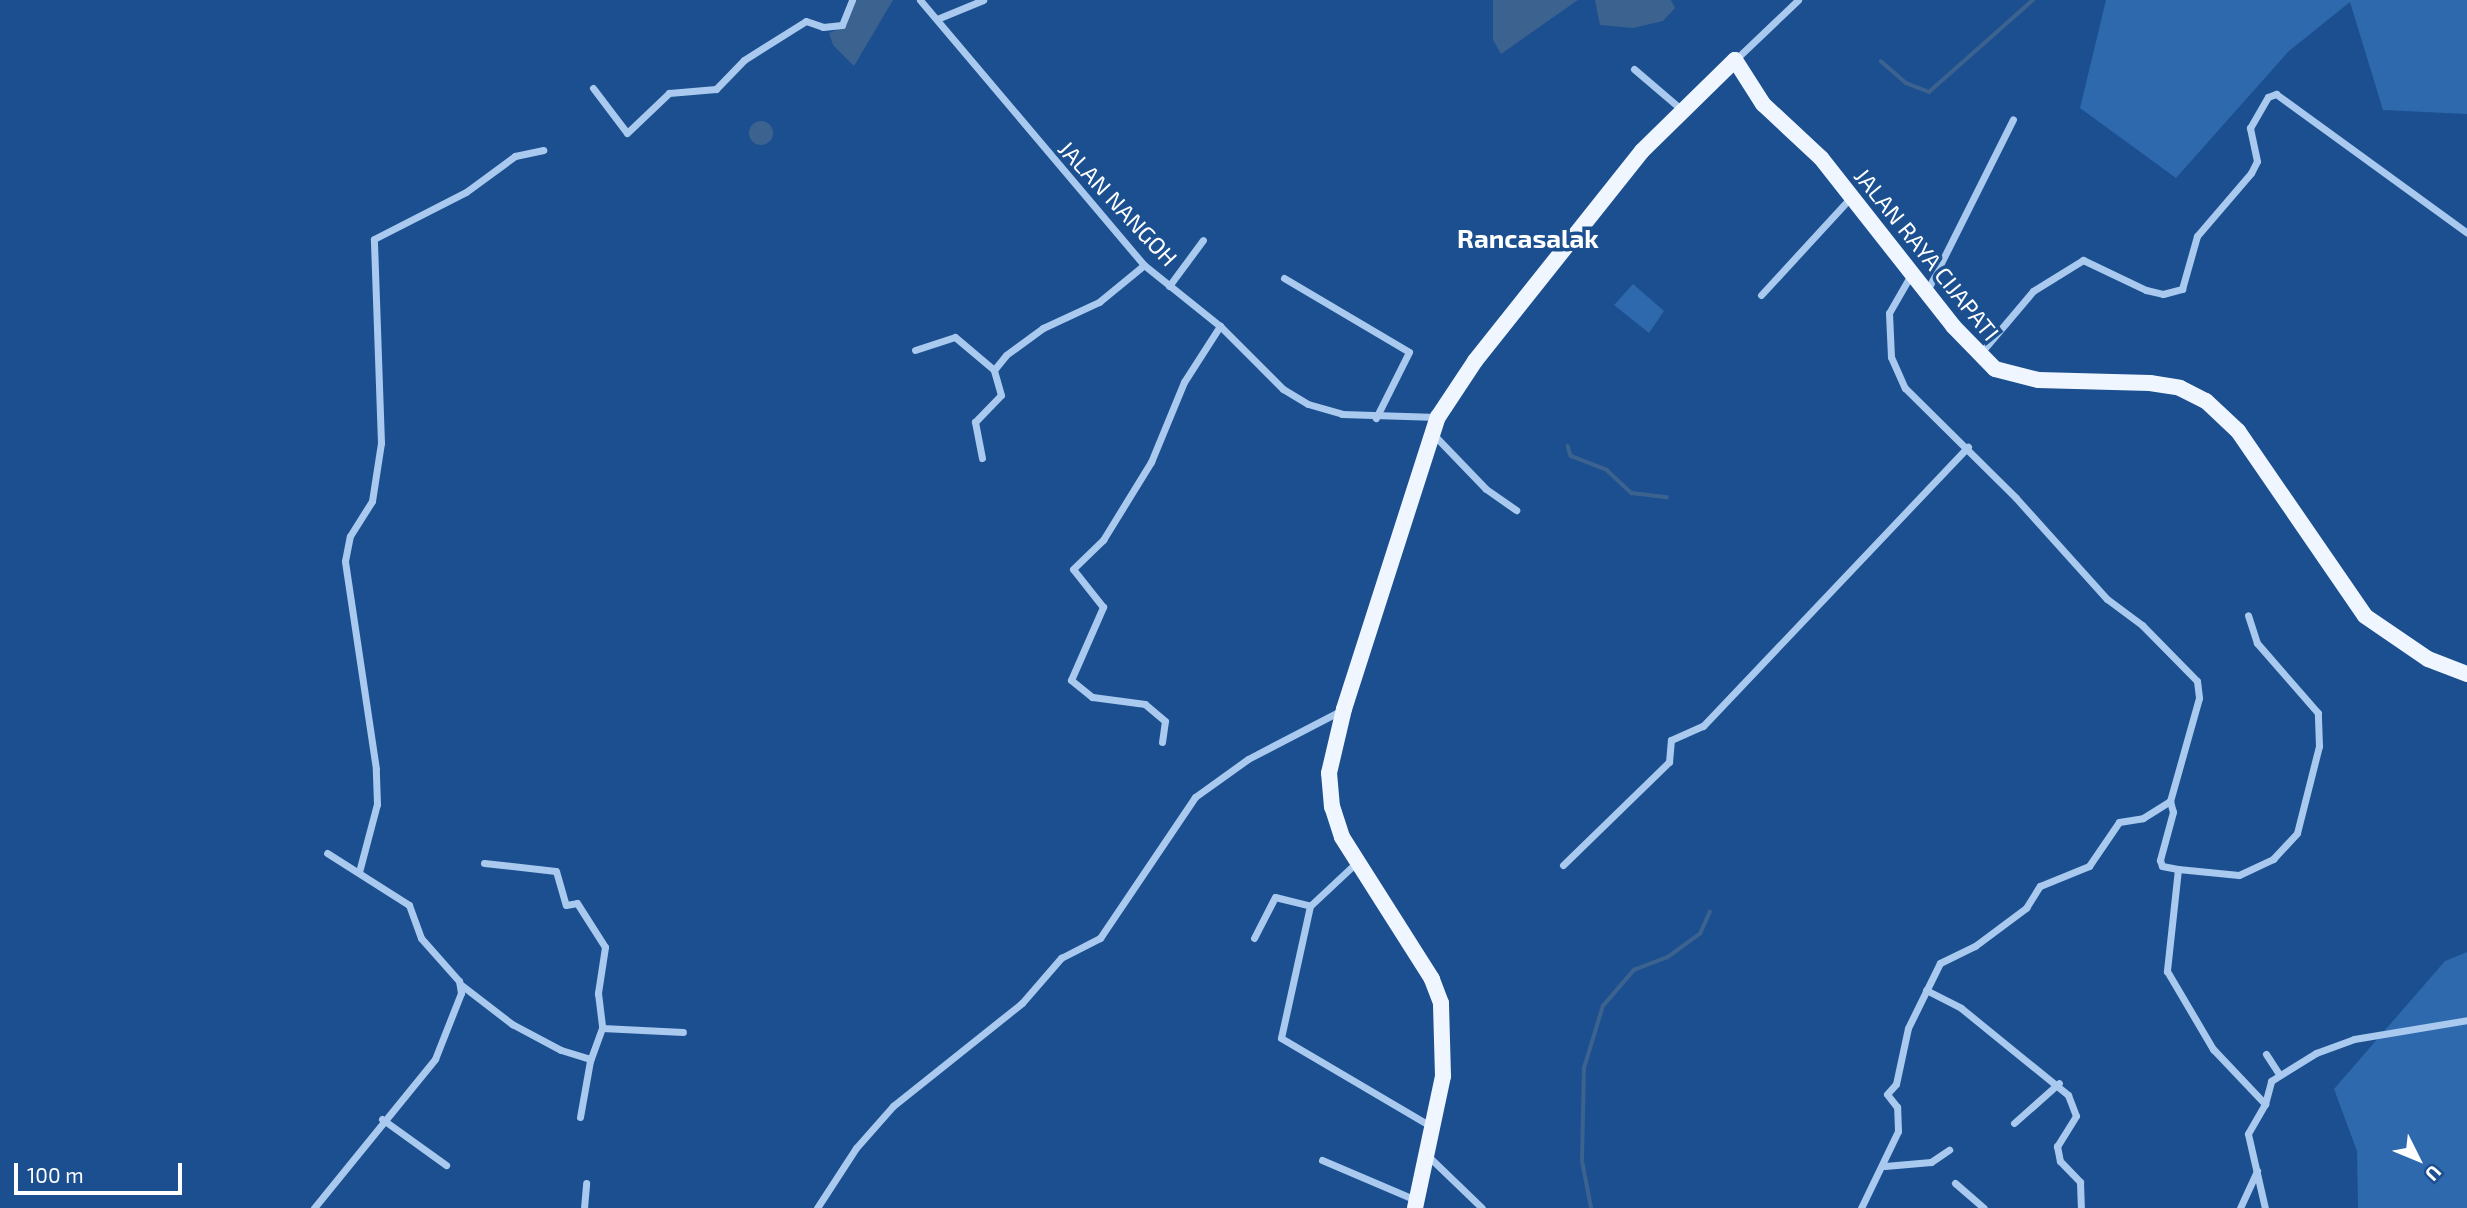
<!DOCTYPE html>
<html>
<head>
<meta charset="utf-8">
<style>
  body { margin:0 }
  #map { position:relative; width:2467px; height:1208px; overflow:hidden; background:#1b4f8f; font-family:"Exo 2",sans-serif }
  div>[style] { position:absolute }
  .green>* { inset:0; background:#2e69ad }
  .water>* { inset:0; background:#3c6290 }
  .round { border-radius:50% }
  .stream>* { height:3.5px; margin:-1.75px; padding:0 1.75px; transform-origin:1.75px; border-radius:1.75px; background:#3c6290 }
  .street>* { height:7px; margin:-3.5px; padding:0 3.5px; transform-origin:3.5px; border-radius:3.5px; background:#a9c9ee }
  .primary>* { height:16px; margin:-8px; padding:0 8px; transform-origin:8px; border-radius:8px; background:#f0f6ff }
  span { translate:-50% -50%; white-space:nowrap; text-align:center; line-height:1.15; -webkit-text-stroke:7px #1b4f8f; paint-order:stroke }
  .street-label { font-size:23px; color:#fff }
  .quarter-label { font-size:26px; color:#fff; font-weight:700 }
  .north { position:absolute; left:2383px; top:1124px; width:70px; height:70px; -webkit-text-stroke:5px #1b4f8f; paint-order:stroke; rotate:133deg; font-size:19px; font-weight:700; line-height:28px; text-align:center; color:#fff }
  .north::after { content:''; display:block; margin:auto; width:24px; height:32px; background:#fff; clip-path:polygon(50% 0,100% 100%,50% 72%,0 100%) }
  .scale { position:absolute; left:14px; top:1163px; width:168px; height:32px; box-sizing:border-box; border:4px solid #fff; border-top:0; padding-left:9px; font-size:21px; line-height:24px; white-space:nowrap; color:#fff; -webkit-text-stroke:5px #1b4f8f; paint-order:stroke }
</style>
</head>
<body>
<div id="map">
  <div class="green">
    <div style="clip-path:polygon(2106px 0,2467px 0,2467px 114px,2383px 110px,2350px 2px,2289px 51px,2176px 178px,2080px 108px)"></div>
    <div style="clip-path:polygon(1633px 284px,1664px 311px,1649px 333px,1614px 305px)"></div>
    <div style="clip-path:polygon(2467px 952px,2467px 1208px,2358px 1208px,2357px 1151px,2334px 1089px,2445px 961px)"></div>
  </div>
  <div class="water">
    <div style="clip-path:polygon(857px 0,893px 0,854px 66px,833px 45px,829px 33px,846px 26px)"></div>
    <div style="clip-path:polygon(1493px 0,1578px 0,1501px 54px,1493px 40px)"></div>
    <div style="clip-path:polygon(1595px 0,1671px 0,1675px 8px,1663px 21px,1633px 28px,1600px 25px)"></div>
    <div class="round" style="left:749px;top:121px;width:24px;height:24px"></div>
  </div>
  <div class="stream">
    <div style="left:1881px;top:61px;width:33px;rotate:41deg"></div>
    <div style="left:1906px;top:83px;width:25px;rotate:21deg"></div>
    <div style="left:1929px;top:92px;width:139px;rotate:-41.5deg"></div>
    <div style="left:1568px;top:446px;width:10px;rotate:73deg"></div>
    <div style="left:1571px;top:456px;width:39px;rotate:21deg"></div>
    <div style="left:1607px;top:470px;width:34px;rotate:43deg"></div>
    <div style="left:1632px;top:493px;width:35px;rotate:7deg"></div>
    <div style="left:1591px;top:1208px;width:48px;rotate:-100.8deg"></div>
    <div style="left:1582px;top:1161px;width:93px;rotate:-88.8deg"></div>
    <div style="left:1584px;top:1068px;width:65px;rotate:-73deg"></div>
    <div style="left:1603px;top:1006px;width:48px;rotate:-49.3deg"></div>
    <div style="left:1634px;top:970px;width:36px;rotate:-21deg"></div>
    <div style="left:1668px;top:957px;width:39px;rotate:-36deg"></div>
    <div style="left:1700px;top:934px;width:24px;rotate:-66deg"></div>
  </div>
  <div class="street">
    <div style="left:920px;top:0;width:347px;rotate:49.8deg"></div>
    <div style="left:1144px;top:265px;width:97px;rotate:38.8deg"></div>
    <div style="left:1220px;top:326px;width:89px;rotate:45deg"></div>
    <div style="left:1283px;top:389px;width:29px;rotate:31deg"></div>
    <div style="left:1308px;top:404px;width:35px;rotate:16deg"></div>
    <div style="left:1342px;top:414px;width:95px;rotate:1.8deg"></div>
    <div style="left:937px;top:19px;width:50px;rotate:-22.4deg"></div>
    <div style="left:1735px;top:60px;width:87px;rotate:-43.6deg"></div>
    <div style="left:1634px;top:69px;width:63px;rotate:40.5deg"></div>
    <div style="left:593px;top:88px;width:56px;rotate:52.9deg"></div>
    <div style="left:627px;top:133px;width:58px;rotate:-43.6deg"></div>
    <div style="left:669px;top:93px;width:47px;rotate:-4.9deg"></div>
    <div style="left:716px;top:89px;width:40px;rotate:-46deg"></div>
    <div style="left:744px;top:60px;width:73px;rotate:-32.2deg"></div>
    <div style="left:806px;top:21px;width:18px;rotate:19deg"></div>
    <div style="left:823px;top:27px;width:19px;rotate:-6deg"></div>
    <div style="left:842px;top:25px;width:27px;rotate:-68deg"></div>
    <div style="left:1912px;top:273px;width:46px;rotate:119.9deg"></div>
    <div style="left:1889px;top:313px;width:44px;rotate:87.4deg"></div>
    <div style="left:1891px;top:357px;width:34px;rotate:66deg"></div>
    <div style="left:1905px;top:388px;width:156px;rotate:44.7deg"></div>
    <div style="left:2016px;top:498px;width:136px;rotate:48deg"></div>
    <div style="left:2107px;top:599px;width:44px;rotate:36.6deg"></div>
    <div style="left:2142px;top:625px;width:78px;rotate:45.5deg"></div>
    <div style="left:2197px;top:681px;width:17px;rotate:83deg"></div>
    <div style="left:2199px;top:698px;width:107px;rotate:105.7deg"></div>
    <div style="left:2170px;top:801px;width:11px;rotate:75deg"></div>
    <div style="left:2173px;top:812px;width:50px;rotate:105.2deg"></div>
    <div style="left:2160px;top:860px;width:6px;rotate:72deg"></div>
    <div style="left:2162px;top:866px;width:16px;rotate:11deg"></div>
    <div style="left:2178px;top:869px;width:103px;rotate:96.2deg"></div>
    <div style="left:2167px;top:971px;width:91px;rotate:59.5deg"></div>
    <div style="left:2213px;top:1049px;width:76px;rotate:46.6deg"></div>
    <div style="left:2265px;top:1104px;width:34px;rotate:120deg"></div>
    <div style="left:2248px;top:1134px;width:76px;rotate:77.1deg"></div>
    <div style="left:1284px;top:278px;width:145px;rotate:30.6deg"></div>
    <div style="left:1409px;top:352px;width:74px;rotate:116.6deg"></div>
    <div style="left:1169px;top:286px;width:57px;rotate:-53.5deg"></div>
    <div style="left:1927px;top:291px;width:192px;rotate:-63.4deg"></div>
    <div style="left:1761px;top:295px;width:133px;rotate:-47.4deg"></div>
    <div style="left:915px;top:350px;width:42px;rotate:-18deg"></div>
    <div style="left:955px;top:337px;width:51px;rotate:40.2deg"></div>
    <div style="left:1979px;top:355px;width:84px;rotate:-49.8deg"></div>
    <div style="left:2033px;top:291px;width:59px;rotate:-31.8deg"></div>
    <div style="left:2083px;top:260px;width:70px;rotate:25.5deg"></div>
    <div style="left:2146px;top:290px;width:17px;rotate:13deg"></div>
    <div style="left:2163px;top:294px;width:20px;rotate:-15deg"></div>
    <div style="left:2182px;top:289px;width:55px;rotate:-74.2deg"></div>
    <div style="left:2197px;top:236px;width:83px;rotate:-49.4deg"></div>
    <div style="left:2251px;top:173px;width:13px;rotate:-63deg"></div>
    <div style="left:2257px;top:161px;width:34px;rotate:-102deg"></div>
    <div style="left:2250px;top:128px;width:36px;rotate:-60deg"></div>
    <div style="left:2268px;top:97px;width:9px;rotate:-21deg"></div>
    <div style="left:2276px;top:94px;width:236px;rotate:36deg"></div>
    <div style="left:1433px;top:434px;width:76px;rotate:46.1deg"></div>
    <div style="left:1486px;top:489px;width:37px;rotate:35deg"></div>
    <div style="left:982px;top:458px;width:37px;rotate:-101deg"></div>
    <div style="left:975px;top:422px;width:37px;rotate:-46deg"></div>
    <div style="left:1001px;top:395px;width:26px;rotate:-106deg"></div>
    <div style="left:994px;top:370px;width:19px;rotate:-51deg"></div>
    <div style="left:1006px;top:355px;width:46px;rotate:-36.1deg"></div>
    <div style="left:1043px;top:328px;width:62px;rotate:-24.9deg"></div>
    <div style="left:1099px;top:302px;width:58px;rotate:-39.4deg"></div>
    <div style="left:1162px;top:742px;width:21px;rotate:-82deg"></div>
    <div style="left:1165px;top:721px;width:26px;rotate:-140deg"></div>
    <div style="left:1145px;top:704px;width:53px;rotate:-172.5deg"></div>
    <div style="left:1092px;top:697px;width:27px;rotate:-141deg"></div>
    <div style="left:1071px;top:680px;width:80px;rotate:-66.3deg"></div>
    <div style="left:1103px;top:607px;width:48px;rotate:-128.3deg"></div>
    <div style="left:1073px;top:569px;width:42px;rotate:-44deg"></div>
    <div style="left:1103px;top:540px;width:92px;rotate:-58.4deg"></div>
    <div style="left:1151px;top:462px;width:87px;rotate:-67.6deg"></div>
    <div style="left:1184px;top:382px;width:67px;rotate:-57.3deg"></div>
    <div style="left:484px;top:863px;width:72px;rotate:6.3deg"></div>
    <div style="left:556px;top:871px;width:35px;rotate:74deg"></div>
    <div style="left:566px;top:905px;width:11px;rotate:-10deg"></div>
    <div style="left:577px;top:903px;width:52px;rotate:57.5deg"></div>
    <div style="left:605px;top:947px;width:47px;rotate:98.7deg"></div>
    <div style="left:598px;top:993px;width:35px;rotate:83deg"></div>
    <div style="left:1563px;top:865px;width:148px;rotate:-44.2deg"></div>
    <div style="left:1669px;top:762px;width:22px;rotate:-85deg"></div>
    <div style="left:1671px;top:740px;width:35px;rotate:-24deg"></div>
    <div style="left:1703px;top:726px;width:385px;rotate:-46.5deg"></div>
    <div style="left:2178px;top:869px;width:61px;rotate:5.6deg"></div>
    <div style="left:2239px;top:875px;width:38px;rotate:-25deg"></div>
    <div style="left:2273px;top:859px;width:35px;rotate:-47deg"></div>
    <div style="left:2297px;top:833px;width:90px;rotate:-75.8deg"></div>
    <div style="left:2319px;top:746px;width:33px;rotate:-92deg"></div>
    <div style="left:2318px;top:713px;width:93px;rotate:-131.1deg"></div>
    <div style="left:2257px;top:643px;width:29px;rotate:-108deg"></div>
    <div style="left:359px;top:872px;width:70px;rotate:-75.2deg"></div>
    <div style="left:377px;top:804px;width:35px;rotate:-92deg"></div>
    <div style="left:376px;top:769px;width:210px;rotate:-98.5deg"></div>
    <div style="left:345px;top:561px;width:25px;rotate:-79deg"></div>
    <div style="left:350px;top:536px;width:41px;rotate:-57.8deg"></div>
    <div style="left:372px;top:501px;width:59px;rotate:-81.2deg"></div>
    <div style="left:381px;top:443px;width:204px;rotate:-92deg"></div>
    <div style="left:374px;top:239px;width:103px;rotate:-27.1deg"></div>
    <div style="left:466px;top:192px;width:61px;rotate:-36.3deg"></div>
    <div style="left:515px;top:156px;width:29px;rotate:-12deg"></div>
    <div style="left:1310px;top:906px;width:135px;rotate:102.4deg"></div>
    <div style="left:1281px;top:1038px;width:175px;rotate:30.5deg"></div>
    <div style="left:1254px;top:938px;width:46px;rotate:-62.9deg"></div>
    <div style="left:1275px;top:897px;width:36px;rotate:14deg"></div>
    <div style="left:1310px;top:906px;width:64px;rotate:-43.1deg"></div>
    <div style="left:460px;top:984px;width:66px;rotate:37.6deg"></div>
    <div style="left:512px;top:1024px;width:55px;rotate:28deg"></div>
    <div style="left:561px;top:1050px;width:31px;rotate:17deg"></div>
    <div style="left:1926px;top:990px;width:39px;rotate:27deg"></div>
    <div style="left:1961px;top:1008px;width:138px;rotate:39.1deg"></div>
    <div style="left:2068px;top:1095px;width:22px;rotate:69deg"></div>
    <div style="left:2076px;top:1116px;width:36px;rotate:122deg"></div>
    <div style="left:2057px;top:1146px;width:15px;rotate:79deg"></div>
    <div style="left:2060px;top:1161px;width:29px;rotate:46deg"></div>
    <div style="left:2080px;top:1182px;width:26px;rotate:88deg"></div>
    <div style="left:2266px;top:1054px;width:24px;rotate:57deg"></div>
    <div style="left:2265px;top:1104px;width:24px;rotate:-75deg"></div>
    <div style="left:2271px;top:1081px;width:53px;rotate:-31.9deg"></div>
    <div style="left:2316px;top:1053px;width:40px;rotate:-20.2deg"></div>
    <div style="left:2354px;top:1039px;width:115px;rotate:-9.5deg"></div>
    <div style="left:580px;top:1117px;width:57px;rotate:-79.9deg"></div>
    <div style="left:590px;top:1061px;width:35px;rotate:-70deg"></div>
    <div style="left:602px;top:1028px;width:81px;rotate:2.8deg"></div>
    <div style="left:382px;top:1119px;width:79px;rotate:35.7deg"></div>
    <div style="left:2014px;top:1123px;width:60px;rotate:-41.6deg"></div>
    <div style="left:1427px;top:1155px;width:76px;rotate:43.9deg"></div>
    <div style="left:1322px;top:1160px;width:102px;rotate:23.1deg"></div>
    <div style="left:1885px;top:1166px;width:46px;rotate:-5deg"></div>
    <div style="left:1931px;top:1162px;width:22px;rotate:-34deg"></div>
    <div style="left:1955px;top:1183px;width:38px;rotate:41deg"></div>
    <div style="left:314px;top:1208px;width:192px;rotate:-50.9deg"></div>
    <div style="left:435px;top:1059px;width:71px;rotate:-68.5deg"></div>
    <div style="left:461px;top:993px;width:12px;rotate:-99deg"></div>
    <div style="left:459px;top:981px;width:57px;rotate:-131.5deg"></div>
    <div style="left:421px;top:938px;width:35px;rotate:-110deg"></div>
    <div style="left:409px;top:905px;width:97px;rotate:-147.6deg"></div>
    <div style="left:584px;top:1208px;width:25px;rotate:-85deg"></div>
    <div style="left:817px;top:1208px;width:72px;rotate:-57deg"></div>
    <div style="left:856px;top:1148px;width:56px;rotate:-48.6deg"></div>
    <div style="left:893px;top:1106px;width:165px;rotate:-38.6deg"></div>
    <div style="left:1022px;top:1003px;width:60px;rotate:-49.1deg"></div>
    <div style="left:1061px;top:958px;width:44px;rotate:-27.1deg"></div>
    <div style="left:1100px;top:938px;width:170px;rotate:-56deg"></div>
    <div style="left:1195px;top:797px;width:65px;rotate:-35.6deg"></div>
    <div style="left:1248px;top:759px;width:106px;rotate:-27.5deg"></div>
    <div style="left:1861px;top:1208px;width:85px;rotate:-64.3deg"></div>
    <div style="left:1898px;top:1131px;width:24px;rotate:-92deg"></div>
    <div style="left:1897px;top:1107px;width:16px;rotate:-128deg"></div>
    <div style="left:1887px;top:1094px;width:13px;rotate:-48deg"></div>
    <div style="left:1896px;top:1084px;width:57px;rotate:-77.9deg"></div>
    <div style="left:1908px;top:1028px;width:72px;rotate:-63.8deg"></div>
    <div style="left:1940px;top:963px;width:39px;rotate:-26deg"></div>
    <div style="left:1975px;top:946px;width:64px;rotate:-36.7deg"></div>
    <div style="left:2026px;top:908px;width:26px;rotate:-58deg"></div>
    <div style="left:2040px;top:886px;width:53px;rotate:-22.2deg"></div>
    <div style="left:2089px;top:866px;width:53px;rotate:-55.7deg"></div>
    <div style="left:2119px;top:822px;width:24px;rotate:-9deg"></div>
    <div style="left:2143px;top:818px;width:32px;rotate:-32deg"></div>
    <div style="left:2240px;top:1208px;width:41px;rotate:-65.3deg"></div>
  </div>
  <div class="primary">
    <div style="left:1415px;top:1208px;width:135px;rotate:-78deg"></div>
    <div style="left:1443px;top:1076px;width:73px;rotate:-91.6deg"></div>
    <div style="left:1441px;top:1003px;width:26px;rotate:-111deg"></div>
    <div style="left:1432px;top:979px;width:168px;rotate:-122.4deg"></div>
    <div style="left:1342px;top:837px;width:32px;rotate:-108deg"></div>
    <div style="left:1332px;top:807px;width:34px;rotate:-95deg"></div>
    <div style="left:1329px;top:773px;width:66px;rotate:-76.8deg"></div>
    <div style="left:1344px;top:709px;width:307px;rotate:-72.2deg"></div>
    <div style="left:1438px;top:417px;width:67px;rotate:-56.5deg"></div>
    <div style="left:1475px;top:361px;width:268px;rotate:-51.5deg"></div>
    <div style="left:1642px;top:151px;width:130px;rotate:-44.4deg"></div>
    <div style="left:1735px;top:60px;width:52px;rotate:57.5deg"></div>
    <div style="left:1763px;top:104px;width:79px;rotate:43deg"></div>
    <div style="left:1821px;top:158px;width:214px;rotate:51.8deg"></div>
    <div style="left:1953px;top:326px;width:60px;rotate:45.7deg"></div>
    <div style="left:1995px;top:369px;width:44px;rotate:14.3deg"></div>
    <div style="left:2038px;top:380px;width:112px;rotate:1.5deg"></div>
    <div style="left:2150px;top:383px;width:30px;rotate:9deg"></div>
    <div style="left:2180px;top:388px;width:29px;rotate:27deg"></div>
    <div style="left:2206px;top:401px;width:44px;rotate:43.2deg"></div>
    <div style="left:2238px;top:431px;width:224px;rotate:55.5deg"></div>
    <div style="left:2365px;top:616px;width:76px;rotate:34.3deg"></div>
    <div style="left:2428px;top:659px;width:42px;rotate:21deg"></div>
  </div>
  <div class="street-label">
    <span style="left:1118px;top:203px;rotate:47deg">JALAN NANGOH</span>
    <span style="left:1927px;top:254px;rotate:51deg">JALAN RAYA CIJAPATI</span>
  </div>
  <div class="quarter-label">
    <span style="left:1528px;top:238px">Rancasalak</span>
  </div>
  <div class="north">U</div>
  <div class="scale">100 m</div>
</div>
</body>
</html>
